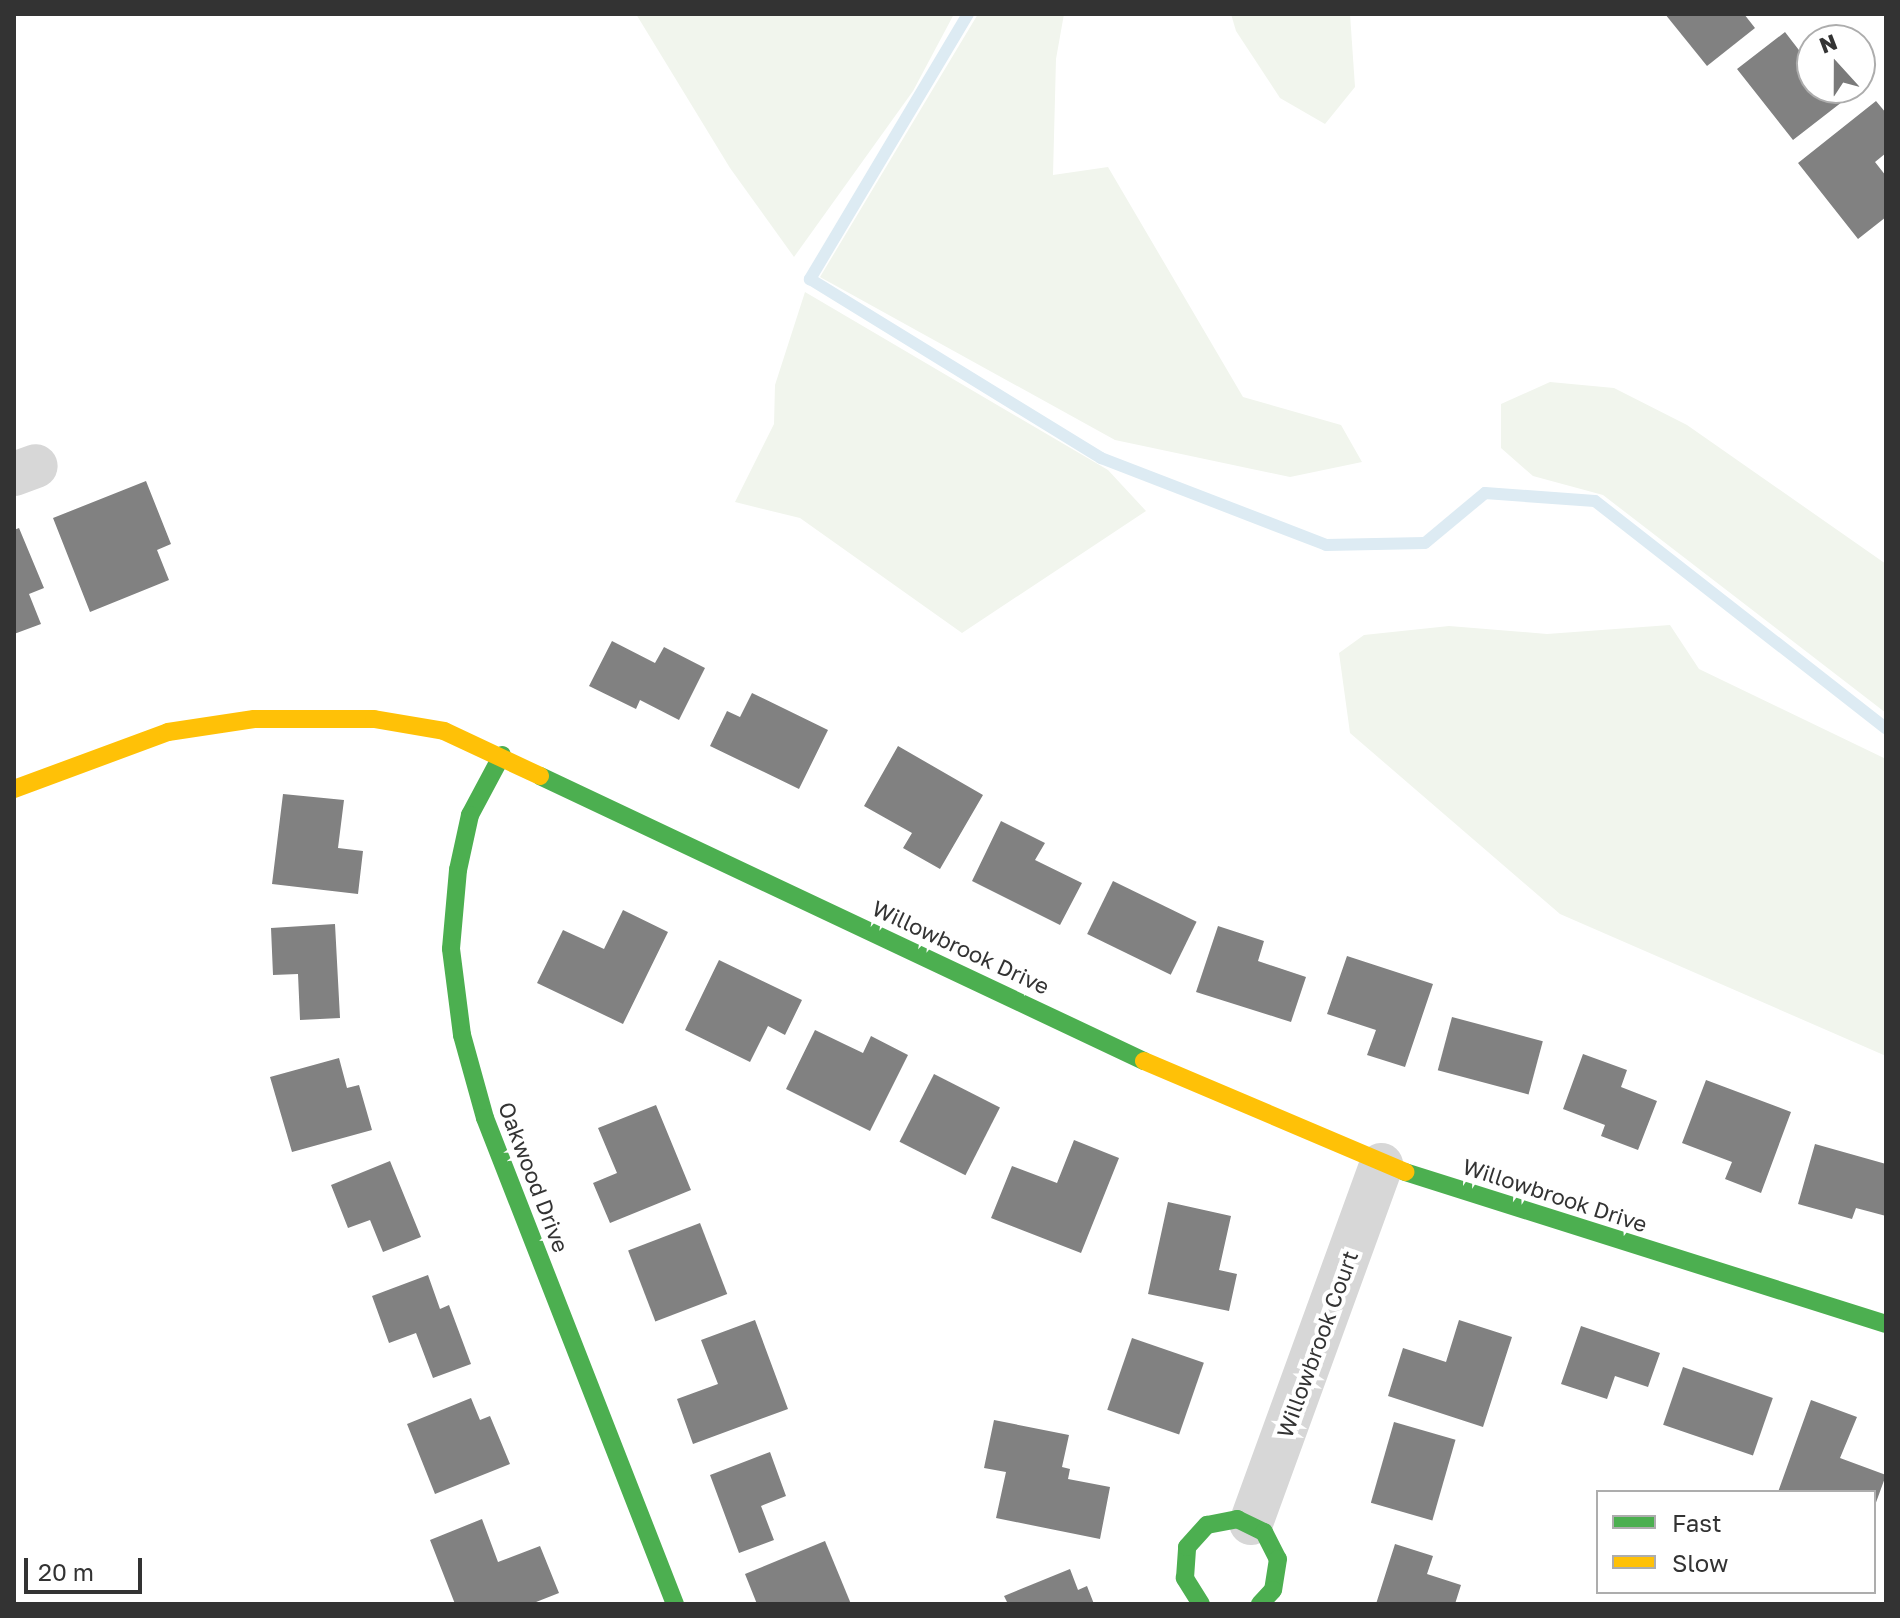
<!DOCTYPE html>
<html>
<head>
<meta charset="utf-8">
<style>
  body { margin:0 }
  #map { position:relative; width:1900px; height:1618px; overflow:hidden; background:#fff; font-family:"Golos Text",sans-serif }
  div>[style] { position:absolute }
  .green>* { inset:0; background:#f1f5ed }
  .stream>* { height:12px; margin:-6px; padding:0 6px; transform-origin:6px; border-radius:6px; background:#ddebf3 }
  .building>* { inset:0; background:#818181; transform-origin:0 0 }
  .street>* { height:44px; margin:-22px; padding:0 22px; transform-origin:22px; border-radius:22px; background:#d7d7d7 }
  .fast>* { height:18px; margin:-9px; padding:0 9px; transform-origin:9px; border-radius:9px; background:#4caf50 }
  .slow>* { height:18px; margin:-9px; padding:0 9px; transform-origin:9px; border-radius:9px; background:#ffc107 }
  span { translate:-50% -50%; white-space:nowrap; text-align:center; line-height:1.15; -webkit-text-stroke:8px #fff; paint-order:stroke }
  .street-label { font-size:22px; color:#333 }
  .frame { position:absolute; inset:0; border:16px solid #333; pointer-events:none }
  .legend { position:absolute; left:1596px; top:1490px; width:280px; height:104px; box-sizing:border-box; background:#fff; border:2px solid #adadad; margin:0; padding:10px 14px; list-style:none; font-size:24px; color:#333 }
  .legend li { display:flex; align-items:center; gap:16px; height:40px }
  .legend b { width:40px; border:2px solid #adadad }
  .north { position:absolute; left:1796px; top:24px; width:80px; height:80px; box-sizing:border-box; background:#fff; border:2px solid #adadad; border-radius:50%; rotate:339deg; font-size:22px; font-weight:700; line-height:32px; text-align:center; color:#333 }
  .north::after { content:''; display:block; margin:auto; width:28px; height:36px; background:#7a7a7a; clip-path:polygon(50% 0,100% 100%,50% 72%,0 100%) }
  .scale { position:absolute; left:24px; top:1558px; width:118px; height:36px; box-sizing:border-box; border:4px solid #333; border-top:0; padding-left:10px; font-size:24px; line-height:28px; white-space:nowrap; color:#333; -webkit-text-stroke:6px #fff; paint-order:stroke }
</style>
</head>
<body>
<div id="map">
  <div class="green">
    <div style="clip-path:polygon(636px 14px,954px 14px,913px 91px,794px 257px,730px 168px)"></div>
    <div style="clip-path:polygon(978px 14px,1064px 14px,1056px 59px,1053px 175px,1108px 167px,1243px 397px,1341px 425px,1362px 462px,1290px 477px,1115px 440px,820px 277px)"></div>
    <div style="clip-path:polygon(1231px 14px,1350px 14px,1355px 87px,1325px 124px,1280px 98px,1236px 31px)"></div>
    <div style="clip-path:polygon(805px 292px,1108px 470px,1146px 511px,962px 633px,800px 518px,735px 502px,774px 424px,775px 385px)"></div>
    <div style="clip-path:polygon(1550px 382px,1614px 388px,1687px 425px,1886px 564px,1886px 713px,1603px 495px,1533px 476px,1501px 448px,1501px 404px)"></div>
    <div style="clip-path:polygon(1670px 625px,1699px 669px,1886px 759px,1886px 1056px,1560px 914px,1350px 733px,1339px 653px,1364px 635px,1449px 626px,1547px 634px)"></div>
  </div>
  <div class="stream">
    <div style="left:968px;top:14px;width:309px;rotate:120.8deg"></div>
    <div style="left:810px;top:279px;width:342px;rotate:31.6deg"></div>
    <div style="left:1101px;top:458px;width:241px;rotate:21.1deg"></div>
    <div style="left:1326px;top:545px;width:99px;rotate:-1.2deg"></div>
    <div style="left:1425px;top:543px;width:78px;rotate:-39.8deg"></div>
    <div style="left:1485px;top:493px;width:110px;rotate:4.2deg"></div>
    <div style="left:1595px;top:501px;width:369px;rotate:38deg"></div>
  </div>
  <div class="building">
    <div style="clip-path:polygon(1665px 14px,1744px 14px,1755px 28px,1707px 66px)"></div>
    <div style="clip-path:polygon(1785px 32px,1812px 67px,1812px 88px,1860px 88px,1793px 140px,1737px 69px)"></div>
    <div style="clip-path:polygon(1876px 101px,1886px 113px,1886px 153px,1875px 162px,1886px 176px,1886px 217px,1858px 239px,1798px 163px)"></div>
    <div style="clip-path:polygon(146px 481px,171px 544px,157px 550px,169px 580px,90px 612px,53px 518px)"></div>
    <div style="clip-path:polygon(19px 528px,44px 588px,29px 594px,41px 624px,14px 634px,14px 530px)"></div>
    <div style="clip-path:polygon(612px 641px,655px 663px,664px 647px,705px 668px,679px 720px,640px 700px,636px 709px,589px 686px)"></div>
    <div style="clip-path:polygon(752px 693px,828px 730px,799px 789px,710px 746px,727px 711px,740px 717px)"></div>
    <div style="clip-path:polygon(898px 746px,983px 795px,940px 869px,903px 848px,912px 833px,864px 806px)"></div>
    <div style="clip-path:polygon(283px 794px,344px 800px,338px 848px,363px 851px,358px 894px,272px 884px)"></div>
    <div style="clip-path:polygon(1001px 821px,1045px 843px,1035px 860px,1082px 883px,1060px 925px,972px 881px)"></div>
    <div style="left:1113px;top:881px;width:93px;height:59px;rotate:26deg"></div>
    <div style="clip-path:polygon(623px 910px,668px 932px,623px 1024px,537px 983px,563px 930px,604px 949px)"></div>
    <div style="clip-path:polygon(335px 924px,340px 1018px,300px 1020px,298px 974px,273px 975px,271px 928px)"></div>
    <div style="clip-path:polygon(1218px 926px,1264px 941px,1258px 961px,1306px 977px,1291px 1022px,1196px 992px)"></div>
    <div style="clip-path:polygon(1347px 956px,1433px 984px,1405px 1067px,1367px 1055px,1376px 1030px,1327px 1014px)"></div>
    <div style="clip-path:polygon(719px 960px,802px 1000px,785px 1035px,768px 1026px,750px 1062px,685px 1030px)"></div>
    <div style="left:1452px;top:1017px;width:94px;height:55px;rotate:15deg"></div>
    <div style="clip-path:polygon(815px 1030px,863px 1053px,871px 1036px,908px 1055px,870px 1131px,786px 1089px)"></div>
    <div style="clip-path:polygon(1583px 1054px,1627px 1070px,1621px 1087px,1657px 1101px,1638px 1150px,1601px 1136px,1605px 1125px,1563px 1109px)"></div>
    <div style="clip-path:polygon(339px 1058px,347px 1088px,359px 1085px,372px 1130px,292px 1152px,270px 1077px)"></div>
    <div style="left:934px;top:1074px;width:74px;height:76px;rotate:27deg"></div>
    <div style="clip-path:polygon(1706px 1080px,1791px 1112px,1761px 1193px,1725px 1179px,1732px 1162px,1682px 1143px)"></div>
    <div style="clip-path:polygon(656px 1105px,691px 1190px,610px 1223px,593px 1183px,617px 1173px,598px 1128px)"></div>
    <div style="clip-path:polygon(1074px 1140px,1119px 1158px,1081px 1253px,991px 1218px,1012px 1166px,1057px 1183px)"></div>
    <div style="clip-path:polygon(1815px 1144px,1886px 1164px,1886px 1216px,1856px 1208px,1852px 1219px,1798px 1204px)"></div>
    <div style="clip-path:polygon(390px 1161px,421px 1237px,383px 1252px,370px 1220px,348px 1228px,331px 1185px)"></div>
    <div style="clip-path:polygon(1168px 1202px,1231px 1216px,1219px 1270px,1237px 1274px,1229px 1311px,1148px 1294px)"></div>
    <div style="left:700px;top:1223px;width:76px;height:77px;rotate:69deg"></div>
    <div style="clip-path:polygon(428px 1275px,440px 1309px,449px 1305px,471px 1364px,433px 1378px,416px 1333px,389px 1343px,372px 1296px)"></div>
    <div style="clip-path:polygon(755px 1320px,788px 1409px,693px 1444px,677px 1399px,718px 1384px,701px 1340px)"></div>
    <div style="clip-path:polygon(1459px 1320px,1512px 1337px,1483px 1427px,1388px 1396px,1403px 1348px,1446px 1362px)"></div>
    <div style="clip-path:polygon(1581px 1326px,1660px 1353px,1648px 1387px,1615px 1376px,1607px 1399px,1561px 1384px)"></div>
    <div style="left:1132px;top:1338px;width:76px;height:76px;rotate:19deg"></div>
    <div style="left:1683px;top:1367px;width:95px;height:61px;rotate:19deg"></div>
    <div style="clip-path:polygon(471px 1398px,480px 1420px,490px 1416px,510px 1464px,435px 1494px,407px 1424px)"></div>
    <div style="clip-path:polygon(1811px 1400px,1857px 1417px,1840px 1458px,1886px 1475px,1874px 1508px,1874px 1492px,1778px 1492px)"></div>
    <div style="clip-path:polygon(994px 1420px,1069px 1435px,1062px 1467px,1070px 1469px,1068px 1479px,1110px 1487px,1100px 1539px,996px 1518px,1006px 1472px,984px 1468px)"></div>
    <div style="left:1394px;top:1422px;width:64px;height:84px;rotate:16deg"></div>
    <div style="clip-path:polygon(770px 1452px,786px 1496px,761px 1506px,774px 1540px,739px 1553px,710px 1475px)"></div>
    <div style="clip-path:polygon(482px 1519px,498px 1562px,540px 1546px,559px 1593px,531px 1604px,455px 1604px,430px 1540px)"></div>
    <div style="clip-path:polygon(825px 1541px,851px 1604px,757px 1604px,745px 1574px)"></div>
    <div style="clip-path:polygon(1395px 1544px,1433px 1556px,1427px 1574px,1461px 1585px,1455px 1604px,1376px 1604px)"></div>
    <div style="clip-path:polygon(1070px 1569px,1078px 1590px,1087px 1586px,1094px 1604px,1008px 1604px,1004px 1596px)"></div>
  </div>
  <div class="street">
    <div style="left:14px;top:474px;width:23px;rotate:-20deg"></div>
    <div style="left:1251px;top:1523px;width:381px;rotate:-70deg"></div>
  </div>
  <div class="fast">
    <div style="left:502px;top:755px;width:68px;rotate:118.1deg"></div>
    <div style="left:470px;top:815px;width:56px;rotate:102.3deg"></div>
    <div style="left:458px;top:870px;width:79px;rotate:95.1deg"></div>
    <div style="left:451px;top:949px;width:87px;rotate:82.7deg"></div>
    <div style="left:462px;top:1035px;width:86px;rotate:74.5deg"></div>
    <div style="left:485px;top:1118px;width:522px;rotate:68.65deg"></div>
    <div style="left:540px;top:776px;width:668px;rotate:25.26deg"></div>
    <div style="left:1405px;top:1172px;width:504px;rotate:17.54deg"></div>
    <div style="left:1201px;top:1604px;width:31px;rotate:-122deg"></div>
    <div style="left:1185px;top:1578px;width:31px;rotate:-86deg"></div>
    <div style="left:1187px;top:1547px;width:30px;rotate:-48deg"></div>
    <div style="left:1207px;top:1525px;width:31px;rotate:-11deg"></div>
    <div style="left:1237px;top:1519px;width:30px;rotate:26deg"></div>
    <div style="left:1264px;top:1532px;width:30px;rotate:63deg"></div>
    <div style="left:1278px;top:1559px;width:31px;rotate:99deg"></div>
    <div style="left:1273px;top:1590px;width:19px;rotate:133deg"></div>
  </div>
  <div class="slow">
    <div style="left:14px;top:789px;width:164px;rotate:-20.3deg"></div>
    <div style="left:168px;top:732px;width:87px;rotate:-8.6deg"></div>
    <div style="left:254px;top:719px;width:120px"></div>
    <div style="left:374px;top:719px;width:71px;rotate:9.7deg"></div>
    <div style="left:444px;top:731px;width:106px;rotate:25.1deg"></div>
    <div style="left:1144px;top:1061px;width:284px;rotate:23deg"></div>
  </div>
  <div class="street-label">
    <span style="left:961px;top:947px;rotate:25deg">Willowbrook Drive</span>
    <span style="left:534px;top:1177px;rotate:69deg">Oakwood Drive</span>
    <span style="left:1555px;top:1195px;rotate:18deg">Willowbrook Drive</span>
    <span style="left:1317px;top:1344px;rotate:-70deg">Willowbrook Court</span>
  </div>
  <div class="frame"></div>
  <ul class="legend">
  <li><b style="height:10px;background:#4caf50"></b>Fast</li>
  <li><b style="height:10px;background:#ffc107"></b>Slow</li>
  </ul>
  <div class="north">N</div>
  <div class="scale">20 m</div>
</div>
</body>
</html>
